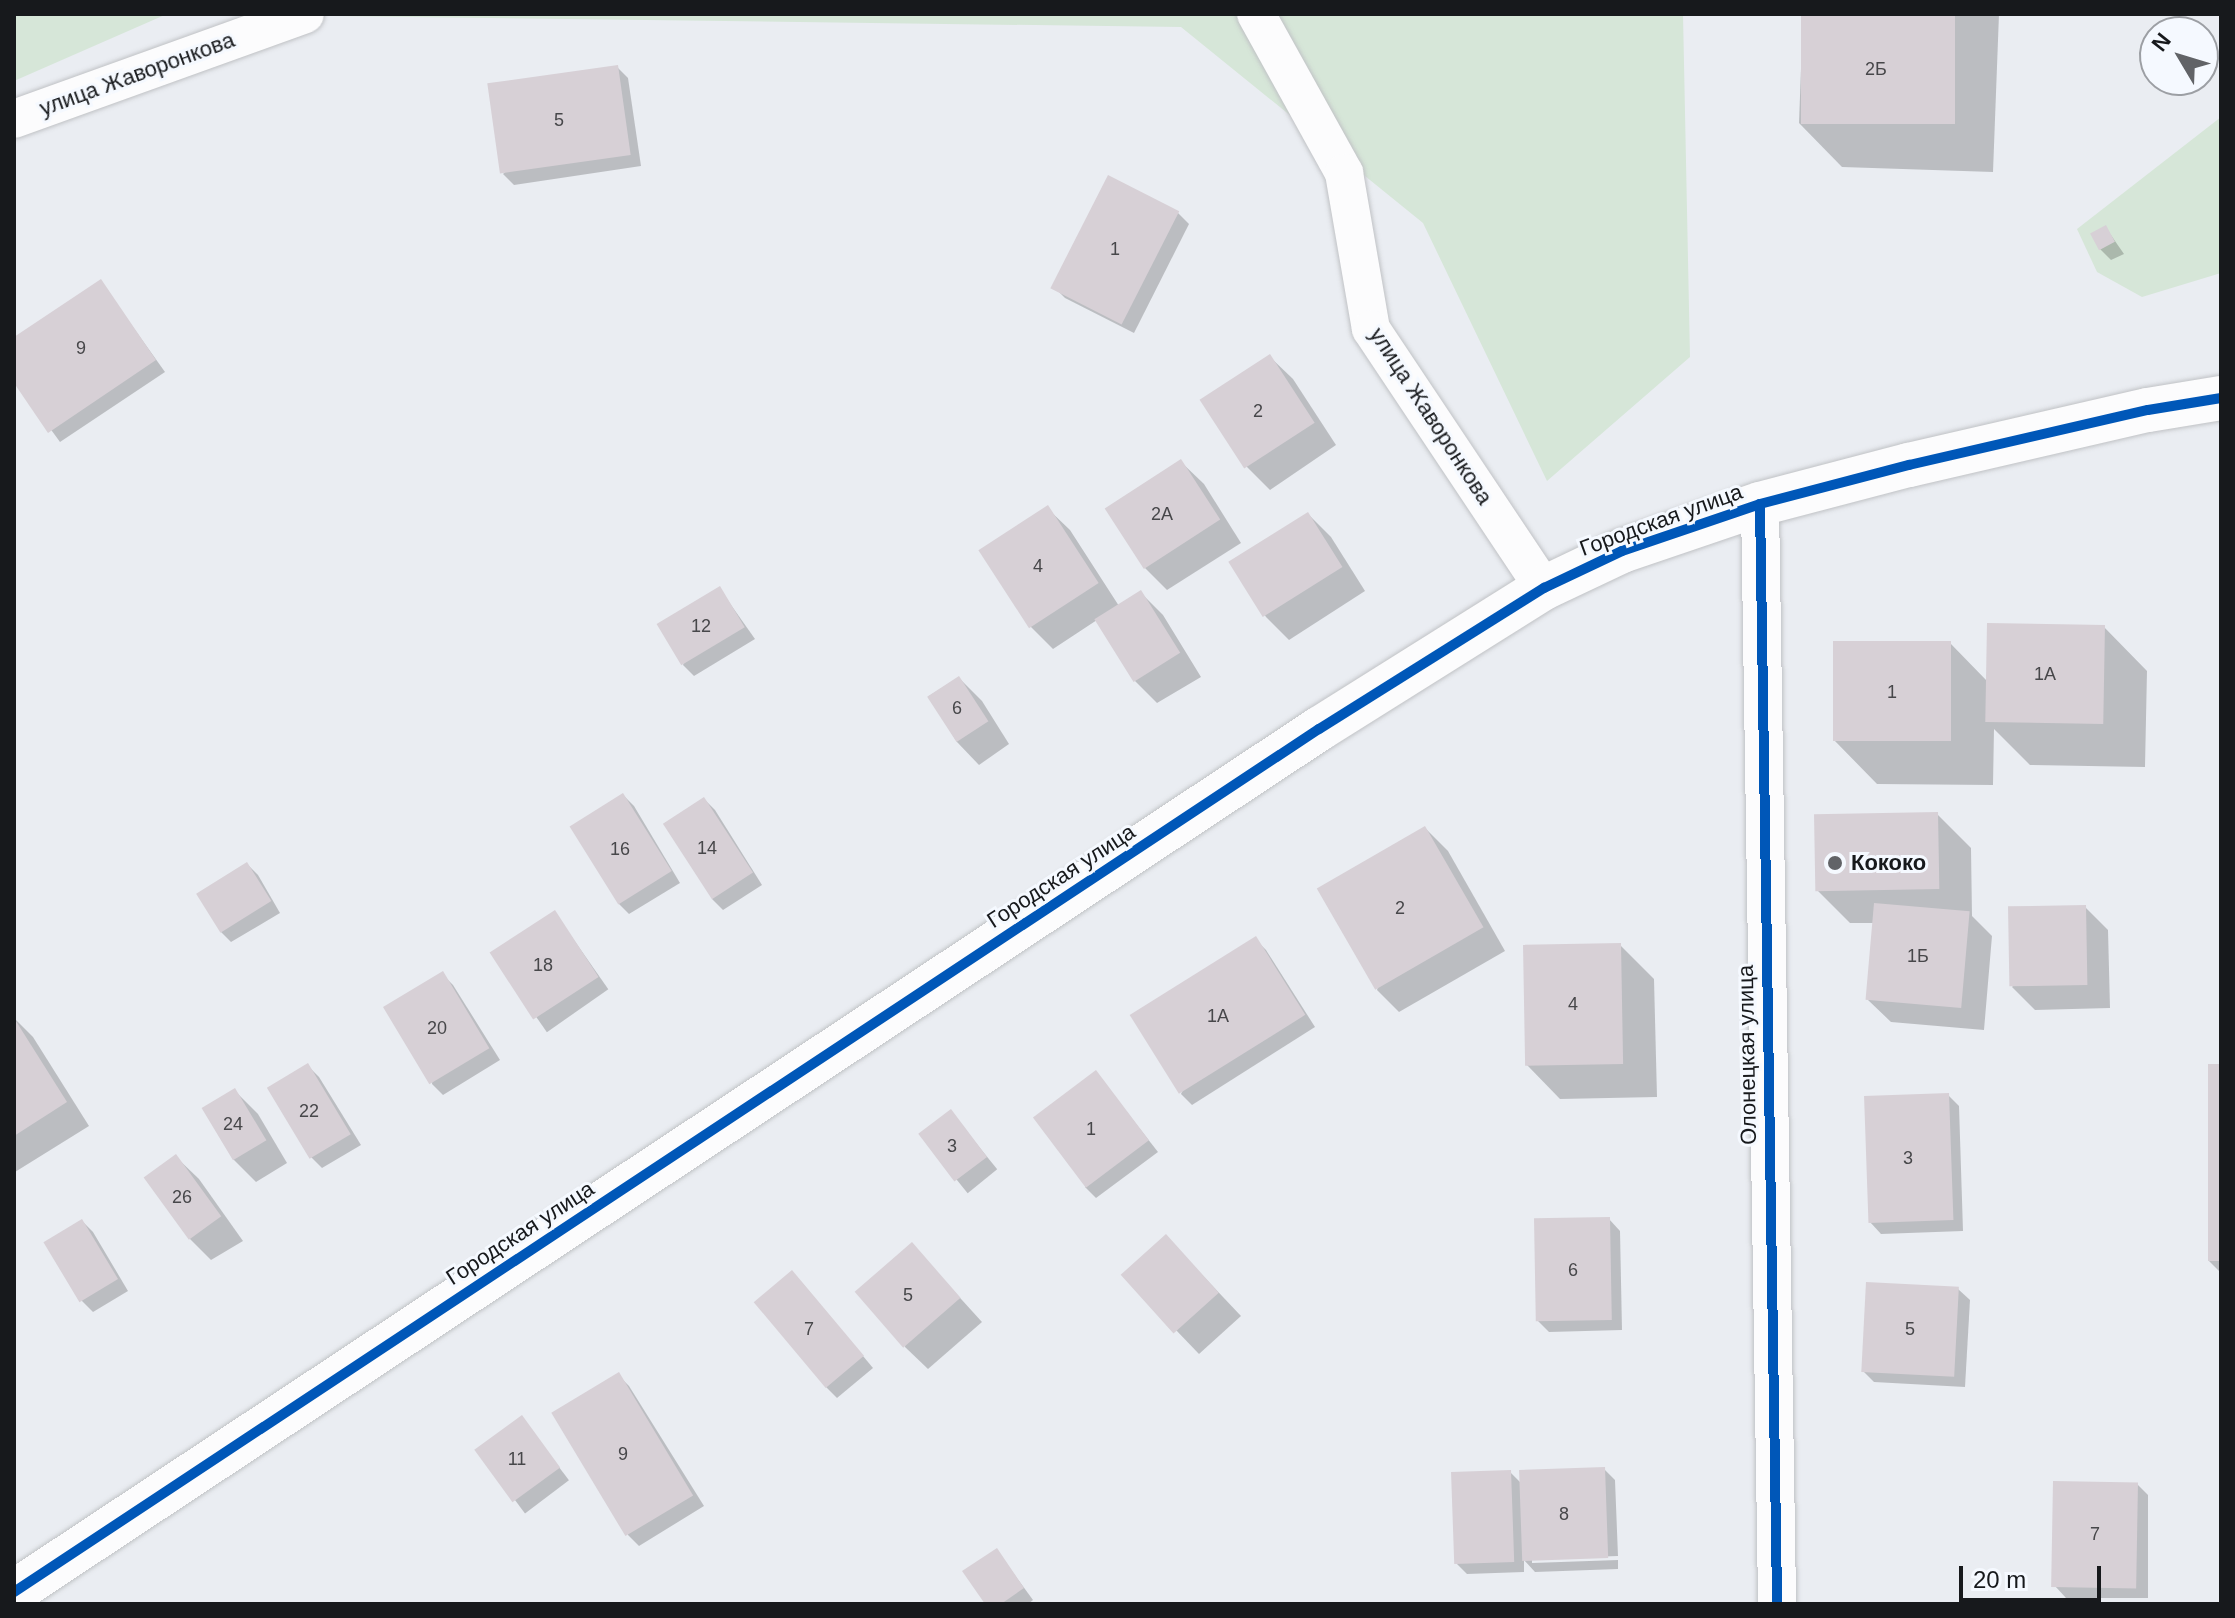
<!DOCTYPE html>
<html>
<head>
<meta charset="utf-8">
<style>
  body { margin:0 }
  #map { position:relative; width:2235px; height:1618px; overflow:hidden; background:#eaedf2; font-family:Arial,sans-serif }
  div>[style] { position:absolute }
  .green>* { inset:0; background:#d6e6d8 }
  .shadow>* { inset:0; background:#0003; transform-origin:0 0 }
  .building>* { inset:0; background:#d7d0d6; transform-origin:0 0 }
  .roads { filter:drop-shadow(0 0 2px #c0c2c5) drop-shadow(0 0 2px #c0c2c5) }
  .street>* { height:38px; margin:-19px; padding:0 19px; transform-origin:19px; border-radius:19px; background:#fcfcfd }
  .secondary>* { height:44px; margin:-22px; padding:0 22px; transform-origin:22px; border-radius:22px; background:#fcfcfd }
  .cycleway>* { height:10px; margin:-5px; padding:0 5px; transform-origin:5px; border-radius:5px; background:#0057b8 }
  .dots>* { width:22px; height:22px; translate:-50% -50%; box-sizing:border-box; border:4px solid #f5f9ff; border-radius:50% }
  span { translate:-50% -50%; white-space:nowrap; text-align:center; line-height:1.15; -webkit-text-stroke:6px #f5f9ff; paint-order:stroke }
  .number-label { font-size:18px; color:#47474a }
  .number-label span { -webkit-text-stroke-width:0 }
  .street-label { font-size:22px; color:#17191c }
  .poi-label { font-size:22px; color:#17191c; font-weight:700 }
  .left { translate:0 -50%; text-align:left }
  .frame { position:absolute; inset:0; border:16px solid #17191c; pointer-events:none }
  .north { position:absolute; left:2139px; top:16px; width:80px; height:80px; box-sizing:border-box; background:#f5f9ff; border:2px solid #9c9fa4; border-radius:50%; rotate:308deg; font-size:22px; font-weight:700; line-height:32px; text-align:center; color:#17191c }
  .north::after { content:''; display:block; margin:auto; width:28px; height:36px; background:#616367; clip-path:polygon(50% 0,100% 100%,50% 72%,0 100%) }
  .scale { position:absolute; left:1959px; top:1566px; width:142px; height:36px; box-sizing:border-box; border:4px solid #17191c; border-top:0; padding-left:10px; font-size:24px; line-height:28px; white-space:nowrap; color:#17191c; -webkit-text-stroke:6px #f5f9ff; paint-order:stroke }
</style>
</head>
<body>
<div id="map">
  <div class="green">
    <div style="clip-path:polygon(14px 14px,167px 14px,14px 81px)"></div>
    <div style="clip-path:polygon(180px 14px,1683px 14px,1690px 357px,1547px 481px,1423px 223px,1181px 27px)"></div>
    <div style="clip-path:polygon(2221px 117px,2221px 273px,2142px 297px,2097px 272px,2077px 229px)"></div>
  </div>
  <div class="shadow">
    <div style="clip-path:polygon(1803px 14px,1999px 14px,1993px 172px,1842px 167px,1799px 123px)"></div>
    <div style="clip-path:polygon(617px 67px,628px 78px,641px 166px,514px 185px,503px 174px)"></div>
    <div style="clip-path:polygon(1178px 213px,1189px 224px,1134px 333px,1065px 298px,1054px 287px)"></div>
    <div style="clip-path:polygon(2106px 228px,2124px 254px,2111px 260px,2100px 249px)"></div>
    <div style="clip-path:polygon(100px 281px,165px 372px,60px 442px,14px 379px,14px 339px)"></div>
    <div style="clip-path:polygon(1270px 357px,1293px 379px,1336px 445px,1270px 490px,1247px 467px,1203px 401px)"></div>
    <div style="clip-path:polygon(1181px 462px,1204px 484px,1241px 543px,1167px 590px,1144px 567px)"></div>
    <div style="clip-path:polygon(1047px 508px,1070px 530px,1119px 606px,1140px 592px,1163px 615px,1201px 677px,1157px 703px,1135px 681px,1097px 620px,1053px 649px,1030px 626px)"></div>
    <div style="clip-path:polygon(1308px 514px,1331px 537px,1365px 591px,1289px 640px,1266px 617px,1232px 564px)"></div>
    <div style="clip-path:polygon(719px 588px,755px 639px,694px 676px,683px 665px)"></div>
    <div style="clip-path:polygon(2104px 627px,2147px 671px,2145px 767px,2030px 765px,1994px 729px,1993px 785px,1877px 784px,1834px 740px,1951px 644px,1987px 681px)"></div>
    <div style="clip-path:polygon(959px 678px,982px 701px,1009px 744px,979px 765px,957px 742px,929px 696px)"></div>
    <div style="clip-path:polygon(623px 795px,634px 806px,680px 883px,629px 914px,618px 903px)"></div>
    <div style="clip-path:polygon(704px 799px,715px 810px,762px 885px,723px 910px,712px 899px)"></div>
    <div style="clip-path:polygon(1937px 814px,1971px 848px,1972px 916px,1992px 936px,1984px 1030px,1891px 1022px,1868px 1000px,1875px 923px,1850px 923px,1816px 889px)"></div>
    <div style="clip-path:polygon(1425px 828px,1448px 851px,1505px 951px,1399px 1012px,1377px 990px)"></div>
    <div style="clip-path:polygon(247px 864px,258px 875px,280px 913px,231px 942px,220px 931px)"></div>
    <div style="clip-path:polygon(2085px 907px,2108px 930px,2110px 1008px,2035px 1010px,2012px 987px)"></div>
    <div style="left:555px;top:913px;width:93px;height:75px;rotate:55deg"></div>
    <div style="clip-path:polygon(1255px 939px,1266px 950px,1315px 1027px,1192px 1105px,1181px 1094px)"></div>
    <div style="clip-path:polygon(1620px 945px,1654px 979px,1657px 1097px,1560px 1099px,1527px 1065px)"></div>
    <div style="clip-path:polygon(442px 974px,453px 985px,500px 1060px,443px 1095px,432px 1084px)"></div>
    <div style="clip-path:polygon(14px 1018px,33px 1037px,89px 1126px,15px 1172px)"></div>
    <div style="clip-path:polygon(308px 1066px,319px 1077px,361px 1145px,322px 1168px,311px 1157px)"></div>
    <div style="clip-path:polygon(2221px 1066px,2221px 1273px,2208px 1260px)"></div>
    <div style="clip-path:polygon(1096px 1073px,1158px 1152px,1096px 1198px,1085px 1187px)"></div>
    <div style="clip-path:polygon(235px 1091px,258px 1114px,287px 1163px,256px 1182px,233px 1159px,203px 1109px)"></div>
    <div style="clip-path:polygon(1948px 1095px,1959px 1106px,1963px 1231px,1881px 1234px,1870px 1222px)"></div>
    <div style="left:950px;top:1111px;width:75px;height:38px;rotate:51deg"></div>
    <div style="clip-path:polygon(176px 1157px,199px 1179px,243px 1241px,211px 1260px,188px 1237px)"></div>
    <div style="clip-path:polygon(1609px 1219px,1620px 1231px,1622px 1330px,1549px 1332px,1538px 1321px)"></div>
    <div style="clip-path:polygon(82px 1221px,93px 1232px,128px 1291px,93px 1312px,82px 1301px)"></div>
    <div style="clip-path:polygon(912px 1245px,982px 1322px,928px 1369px,905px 1347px)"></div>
    <div style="clip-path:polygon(1188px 1260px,1241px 1316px,1199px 1354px,1124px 1276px)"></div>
    <div style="clip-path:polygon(803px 1284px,873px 1368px,837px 1398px,826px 1387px)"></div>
    <div style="clip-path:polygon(1958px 1289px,1970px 1300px,1965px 1387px,1874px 1382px,1863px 1371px)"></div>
    <div style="clip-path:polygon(618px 1375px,629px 1386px,704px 1506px,639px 1546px,628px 1535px)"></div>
    <div style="left:522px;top:1418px;width:78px;height:55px;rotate:53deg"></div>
    <div style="clip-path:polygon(1604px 1469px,1615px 1480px,1618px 1556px,1532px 1559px,1532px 1563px,1618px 1560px,1618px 1569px,1535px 1572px,1524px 1560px,1524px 1572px,1467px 1574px,1456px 1563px,1510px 1472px,1522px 1484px)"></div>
    <div style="clip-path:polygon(2137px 1484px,2148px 1495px,2148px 1598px,2066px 1598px,2055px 1586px)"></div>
    <div style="clip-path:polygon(997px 1551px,1033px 1600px,1028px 1604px,987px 1604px)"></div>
  </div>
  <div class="building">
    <div style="left:1801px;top:14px;width:154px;height:110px"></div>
    <div style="left:618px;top:65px;width:91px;height:132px;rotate:82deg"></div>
    <div style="left:1108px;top:175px;width:80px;height:127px;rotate:27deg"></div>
    <div style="left:2106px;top:225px;width:19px;height:18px;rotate:62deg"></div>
    <div style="clip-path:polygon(101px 279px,156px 360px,48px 433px,14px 383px,14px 337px)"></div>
    <div style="left:1270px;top:354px;width:82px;height:84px;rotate:57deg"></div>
    <div style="left:1181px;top:459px;width:72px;height:91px;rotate:57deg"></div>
    <div style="left:1048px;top:505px;width:93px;height:83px;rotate:57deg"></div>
    <div style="left:1308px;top:512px;width:65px;height:94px;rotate:58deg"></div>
    <div style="left:720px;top:586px;width:48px;height:74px;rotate:59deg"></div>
    <div style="left:1141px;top:590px;width:74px;height:55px;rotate:58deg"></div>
    <div style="left:1987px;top:623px;width:118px;height:99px;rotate:1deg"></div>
    <div style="left:1833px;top:641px;width:118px;height:100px"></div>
    <div style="left:959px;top:676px;width:54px;height:38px;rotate:57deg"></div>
    <div style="left:623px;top:793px;width:92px;height:63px;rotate:58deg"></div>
    <div style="left:704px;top:797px;width:90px;height:49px;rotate:57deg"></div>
    <div style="left:1938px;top:812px;width:77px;height:124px;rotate:89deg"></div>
    <div style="left:1425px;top:826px;width:117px;height:125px;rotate:60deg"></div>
    <div style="left:247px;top:862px;width:46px;height:60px;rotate:58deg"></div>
    <div style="left:1874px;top:903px;width:96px;height:97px;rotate:5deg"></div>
    <div style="left:2086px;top:905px;width:80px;height:78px;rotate:89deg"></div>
    <div style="left:555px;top:910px;width:80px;height:78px;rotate:57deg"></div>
    <div style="left:1256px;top:936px;width:93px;height:149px;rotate:58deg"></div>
    <div style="left:1621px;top:943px;width:121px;height:98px;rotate:89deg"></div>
    <div style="left:443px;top:971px;width:90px;height:70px;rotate:59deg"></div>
    <div style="clip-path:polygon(14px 1018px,67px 1102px,14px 1136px)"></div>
    <div style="left:308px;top:1063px;width:83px;height:48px;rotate:59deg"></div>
    <div style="left:2208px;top:1064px;width:13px;height:197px"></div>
    <div style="left:1096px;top:1070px;width:88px;height:79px;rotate:53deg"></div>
    <div style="left:235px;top:1088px;width:61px;height:39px;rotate:59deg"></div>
    <div style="left:1949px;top:1093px;width:127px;height:85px;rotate:88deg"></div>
    <div style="left:951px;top:1109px;width:60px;height:41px;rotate:53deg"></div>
    <div style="left:176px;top:1154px;width:77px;height:40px;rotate:54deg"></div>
    <div style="left:1610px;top:1217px;width:103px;height:76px;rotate:89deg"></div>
    <div style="left:82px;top:1219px;width:70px;height:45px;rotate:59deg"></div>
    <div style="left:1166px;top:1234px;width:79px;height:61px;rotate:48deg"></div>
    <div style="left:912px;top:1242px;width:74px;height:76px;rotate:49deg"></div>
    <div style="left:792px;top:1270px;width:112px;height:50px;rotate:50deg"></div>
    <div style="left:1866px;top:1282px;width:93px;height:90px;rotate:3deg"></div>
    <div style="left:619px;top:1372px;width:144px;height:79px;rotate:59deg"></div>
    <div style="left:522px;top:1415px;width:65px;height:59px;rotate:54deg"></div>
    <div style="left:1605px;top:1467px;width:91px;height:86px;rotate:88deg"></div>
    <div style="left:1511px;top:1470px;width:92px;height:60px;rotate:88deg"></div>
    <div style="left:2053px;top:1481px;width:85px;height:106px;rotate:1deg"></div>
    <div style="clip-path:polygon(997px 1548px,1024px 1588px,1001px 1604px,985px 1604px,962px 1571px)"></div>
  </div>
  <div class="roads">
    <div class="street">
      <div style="left:1256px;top:14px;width:182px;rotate:61deg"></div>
      <div style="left:1344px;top:173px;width:158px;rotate:80.2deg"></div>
      <div style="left:1371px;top:329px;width:311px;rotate:56.3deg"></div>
      <div style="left:14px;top:119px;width:309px;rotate:-19.8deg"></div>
      <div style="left:1760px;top:504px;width:1100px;rotate:89.11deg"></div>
    </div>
    <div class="secondary">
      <div style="left:14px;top:1592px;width:1565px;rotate:-33.48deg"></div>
      <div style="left:1319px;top:729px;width:266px;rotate:-32.1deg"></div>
      <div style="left:1544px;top:588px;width:86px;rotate:-25.4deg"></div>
      <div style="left:1622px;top:551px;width:146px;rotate:-18.8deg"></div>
      <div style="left:1760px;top:504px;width:154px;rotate:-14.7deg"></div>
      <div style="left:1909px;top:465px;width:245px;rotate:-13deg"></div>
      <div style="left:2148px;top:410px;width:74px;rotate:-9.3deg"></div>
    </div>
  </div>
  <div class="cycleway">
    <div style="left:1760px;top:504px;width:1100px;rotate:89.11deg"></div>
    <div style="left:14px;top:1592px;width:1565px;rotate:-33.48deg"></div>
    <div style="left:1319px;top:729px;width:266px;rotate:-32.1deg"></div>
    <div style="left:1544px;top:588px;width:86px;rotate:-25.4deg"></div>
    <div style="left:1622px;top:551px;width:146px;rotate:-18.8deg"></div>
    <div style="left:1760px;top:504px;width:154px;rotate:-14.7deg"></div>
    <div style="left:1909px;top:465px;width:245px;rotate:-13deg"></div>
    <div style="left:2148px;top:410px;width:74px;rotate:-9.3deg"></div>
  </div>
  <div class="dots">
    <div style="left:1835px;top:863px;background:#616367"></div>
  </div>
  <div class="number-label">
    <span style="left:1876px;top:69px">2Б</span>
    <span style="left:559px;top:120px">5</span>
    <span style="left:1115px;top:249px">1</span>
    <span style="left:81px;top:348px">9</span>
    <span style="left:1258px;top:411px">2</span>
    <span style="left:1162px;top:514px">2А</span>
    <span style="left:1038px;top:566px">4</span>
    <span style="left:701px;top:626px">12</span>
    <span style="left:2045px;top:674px">1А</span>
    <span style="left:1892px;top:692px">1</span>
    <span style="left:957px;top:708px">6</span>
    <span style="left:707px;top:848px">14</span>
    <span style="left:620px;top:849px">16</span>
    <span style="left:1400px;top:908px">2</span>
    <span style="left:1918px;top:956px">1Б</span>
    <span style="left:543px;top:965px">18</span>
    <span style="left:1573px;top:1004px">4</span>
    <span style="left:1218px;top:1016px">1А</span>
    <span style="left:437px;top:1028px">20</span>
    <span style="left:309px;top:1111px">22</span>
    <span style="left:233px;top:1124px">24</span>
    <span style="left:1091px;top:1129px">1</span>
    <span style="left:952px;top:1146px">3</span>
    <span style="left:1908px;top:1158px">3</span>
    <span style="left:182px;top:1197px">26</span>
    <span style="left:1573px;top:1270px">6</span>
    <span style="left:908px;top:1295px">5</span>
    <span style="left:809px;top:1329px">7</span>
    <span style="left:1910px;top:1329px">5</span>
    <span style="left:623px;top:1454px">9</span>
    <span style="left:517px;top:1459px">11</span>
    <span style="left:1564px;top:1514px">8</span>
    <span style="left:2095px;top:1534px">7</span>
  </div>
  <div class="street-label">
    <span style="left:137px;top:74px;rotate:-20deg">улица Жаворонкова</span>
    <span style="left:1431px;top:416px;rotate:57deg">улица Жаворонкова</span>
    <span style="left:1661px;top:520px;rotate:-20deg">Городская улица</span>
    <span style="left:1061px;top:876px;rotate:-33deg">Городская улица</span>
    <span style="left:1747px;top:1055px;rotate:-91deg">Олонецкая улица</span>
    <span style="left:520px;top:1233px;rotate:-33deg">Городская улица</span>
  </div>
  <div class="poi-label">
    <span class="left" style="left:1851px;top:863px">Кококо</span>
  </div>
  <div class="frame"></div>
  <div class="north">N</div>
  <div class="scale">20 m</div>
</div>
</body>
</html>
